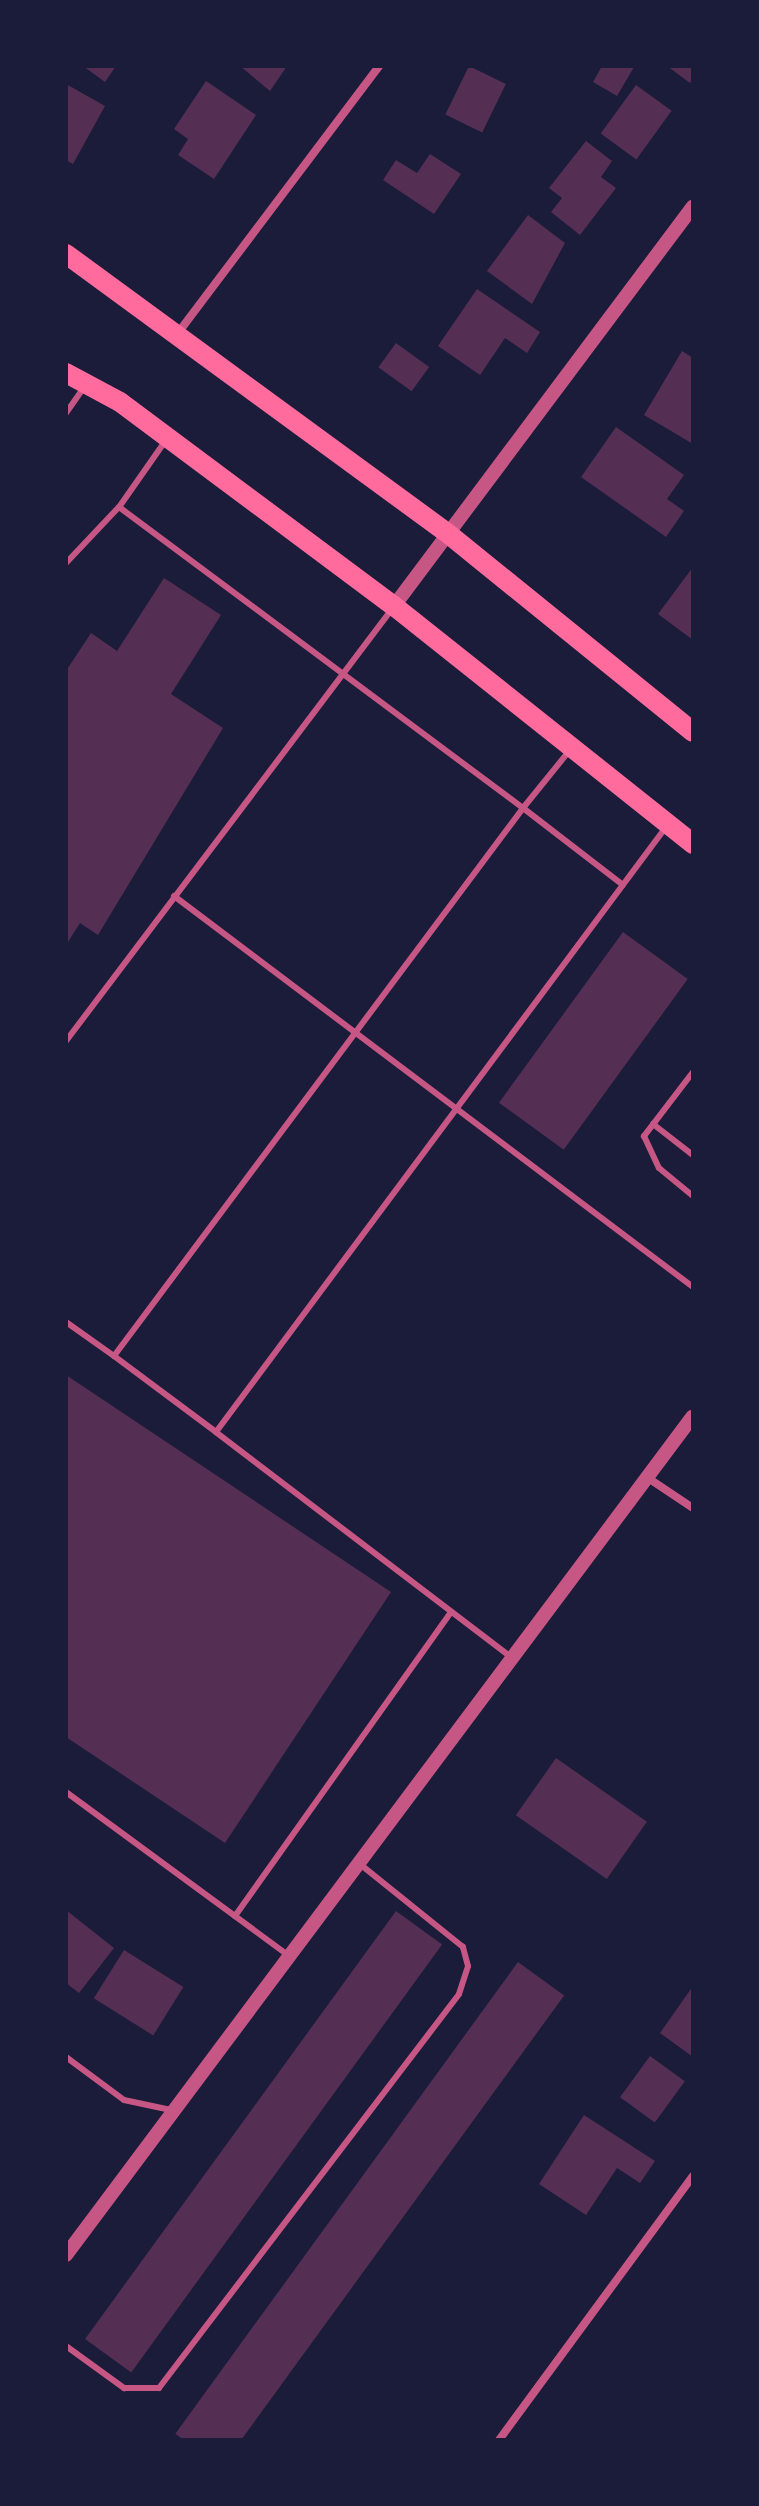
<!DOCTYPE html>
<html>
<head>
<meta charset="utf-8">
<style>
  body { margin:0 }
  #map { position:relative; width:759px; height:2506px; overflow:hidden; background:#1b1b3a; font-family:Bitter,serif }
  div>[style] { position:absolute }
  .building>* { inset:0; background:#542f53; transform-origin:0 0 }
  .service>* { height:6px; margin:-3px; padding:0 3px; transform-origin:3px; border-radius:3px; background:#c65784 }
  .minor>* { height:8px; margin:-4px; padding:0 4px; transform-origin:4px; border-radius:4px; background:#c65784 }
  .tertiary>* { height:14px; margin:-7px; padding:0 7px; transform-origin:7px; border-radius:7px; background:#c65784 }
  .primary>* { height:20px; margin:-10px; padding:0 10px; transform-origin:10px; border-radius:10px; background:#ff6b9d }
  span { translate:-50% -50%; white-space:nowrap; text-align:center; line-height:1.15; -webkit-text-stroke:8px #1b1b3a; paint-order:stroke }
  .frame { position:absolute; inset:0; border:68px solid #1b1b3a; pointer-events:none }
</style>
</head>
<body>
<div id="map">
  <div class="building">
    <div style="clip-path:polygon(83px 66px,116px 66px,105px 82px)"></div>
    <div style="clip-path:polygon(240px 66px,287px 66px,270px 91px)"></div>
    <div style="left:469px;top:66px;width:41px;height:54px;rotate:26deg"></div>
    <div style="clip-path:polygon(602px 66px,634px 67px,617px 96px,593px 82px)"></div>
    <div style="clip-path:polygon(667px 66px,693px 66px,693px 79px,690px 83px)"></div>
    <div style="clip-path:polygon(206px 81px,256px 115px,214px 179px,178px 155px,188px 139px,174px 129px)"></div>
    <div style="clip-path:polygon(66px 84px,105px 106px,73px 164px,66px 160px)"></div>
    <div style="left:636px;top:85px;width:44px;height:60px;rotate:36deg"></div>
    <div style="clip-path:polygon(586px 141px,612px 161px,601px 177px,616px 188px,580px 235px,551px 212px,562px 198px,549px 188px)"></div>
    <div style="clip-path:polygon(430px 154px,461px 174px,434px 214px,383px 180px,396px 160px,417px 173px)"></div>
    <div style="clip-path:polygon(528px 215px,565px 243px,532px 304px,487px 271px)"></div>
    <div style="clip-path:polygon(477px 289px,540px 332px,527px 353px,505px 338px,480px 375px,438px 346px)"></div>
    <div style="left:396px;top:343px;width:41px;height:30px;rotate:36deg"></div>
    <div style="clip-path:polygon(682px 351px,693px 358px,693px 444px,644px 415px)"></div>
    <div style="clip-path:polygon(616px 427px,684px 475px,667px 499px,684px 511px,666px 537px,581px 477px)"></div>
    <div style="clip-path:polygon(693px 567px,693px 640px,658px 614px)"></div>
    <div style="clip-path:polygon(164px 578px,221px 615px,171px 694px,223px 728px,98px 935px,80px 923px,66px 945px,66px 671px,91px 633px,117px 651px)"></div>
    <div style="left:623px;top:932px;width:80px;height:211px;rotate:36deg"></div>
    <div style="clip-path:polygon(66px 1375px,391px 1592px,225px 1843px,66px 1737px)"></div>
    <div style="left:556px;top:1758px;width:111px;height:70px;rotate:35deg"></div>
    <div style="clip-path:polygon(66px 1910px,114px 1948px,79px 1993px,66px 1983px)"></div>
    <div style="left:396px;top:1911px;width:57px;height:529px;rotate:36deg"></div>
    <div style="left:124px;top:1950px;width:70px;height:57px;rotate:32deg"></div>
    <div style="left:518px;top:1962px;width:57px;height:583px;rotate:36deg"></div>
    <div style="clip-path:polygon(693px 1986px,693px 2057px,660px 2033px)"></div>
    <div style="left:650px;top:2056px;width:43px;height:51px;rotate:36deg"></div>
    <div style="clip-path:polygon(584px 2115px,655px 2161px,640px 2183px,617px 2168px,586px 2215px,539px 2184px)"></div>
  </div>
  <div class="service">
    <div style="left:66px;top:413px;width:33px;rotate:-55deg"></div>
    <div style="left:166px;top:440px;width:82px;rotate:125deg"></div>
    <div style="left:119px;top:507px;width:504px;rotate:36.69deg"></div>
    <div style="left:523px;top:808px;width:75px;rotate:-51deg"></div>
    <div style="left:66px;top:563px;width:77px;rotate:-46.6deg"></div>
    <div style="left:174px;top:896px;width:650px;rotate:36.99deg"></div>
    <div style="left:66px;top:1041px;width:541px;rotate:-52.96deg"></div>
    <div style="left:693px;top:1072px;width:81px;rotate:127.4deg"></div>
    <div style="left:644px;top:1136px;width:35px;rotate:65deg"></div>
    <div style="left:659px;top:1168px;width:44px;rotate:39.5deg"></div>
    <div style="left:653px;top:1124px;width:51px;rotate:37.8deg"></div>
    <div style="left:66px;top:1322px;width:59px;rotate:35.3deg"></div>
    <div style="left:216px;top:1432px;width:127px;rotate:-143.3deg"></div>
    <div style="left:114px;top:1356px;width:684px;rotate:-53.26deg"></div>
    <div style="left:523px;top:808px;width:126px;rotate:37.6deg"></div>
    <div style="left:511px;top:1657px;width:371px;rotate:-142.7deg"></div>
    <div style="left:216px;top:1432px;width:754px;rotate:-53.36deg"></div>
    <div style="left:66px;top:1792px;width:275px;rotate:36.3deg"></div>
    <div style="left:235px;top:1916px;width:373px;rotate:-54.6deg"></div>
    <div style="left:66px;top:2057px;width:72px;rotate:36.6deg"></div>
    <div style="left:124px;top:2100px;width:48px;rotate:12deg"></div>
    <div style="left:66px;top:2346px;width:72px;rotate:35.9deg"></div>
    <div style="left:124px;top:2388px;width:35px"></div>
    <div style="left:159px;top:2388px;width:495px;rotate:-52.7deg"></div>
    <div style="left:459px;top:1994px;width:29px;rotate:-72deg"></div>
    <div style="left:468px;top:1966px;width:20px;rotate:-105deg"></div>
    <div style="left:463px;top:1947px;width:131px;rotate:-141.2deg"></div>
  </div>
  <div class="minor">
    <div style="left:178px;top:333px;width:334px;rotate:-53deg"></div>
    <div style="left:648px;top:1478px;width:54px;rotate:33.7deg"></div>
    <div style="left:499px;top:2440px;width:328px;rotate:-53.7deg"></div>
  </div>
  <div class="tertiary">
    <div style="left:394px;top:606px;width:499px;rotate:-53.2deg"></div>
    <div style="left:66px;top:2255px;width:1047px;rotate:-53.23deg"></div>
  </div>
  <div class="primary">
    <div style="left:66px;top:254px;width:477px;rotate:36.2deg"></div>
    <div style="left:451px;top:536px;width:311px;rotate:39deg"></div>
    <div style="left:66px;top:373px;width:61px;rotate:28.2deg"></div>
    <div style="left:120px;top:402px;width:342px;rotate:36.7deg"></div>
    <div style="left:394px;top:606px;width:382px;rotate:38.5deg"></div>
  </div>
  <div class="frame"></div>
</div>
</body>
</html>
